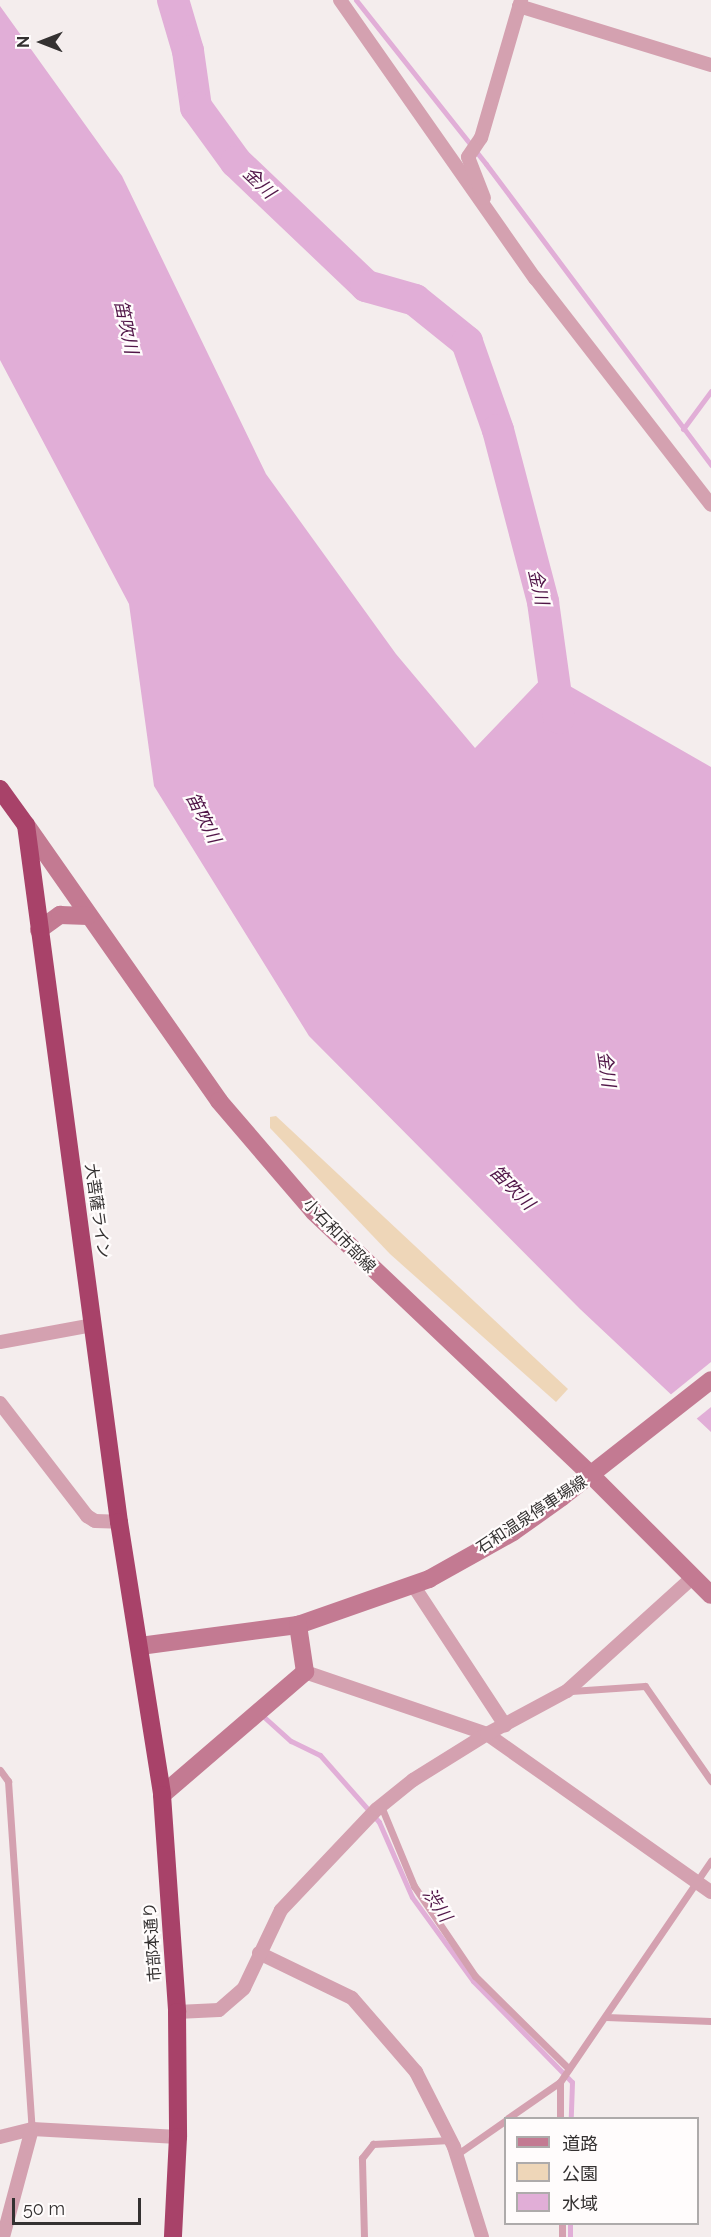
<!DOCTYPE html>
<html>
<head>
<meta charset="utf-8">
<style>
  body { margin:0 }
  #map { position:relative; width:711px; height:2237px; overflow:hidden; background:#f4eded; font-family:Raleway,"Noto Sans JP",sans-serif }
  div>[style] { position:absolute }
  .green>* { inset:0; background:#eed6b8 }
  .water>* { inset:0; background:#e1aed7 }
  .pier>* { inset:0; background:#f4eded }
  .stream>* { height:5px; margin:-2.5px; padding:0 2.5px; transform-origin:2.5px; border-radius:2.5px; background:#e1aed7 }
  .river>* { height:32px; margin:-16px; padding:0 16px; transform-origin:16px; border-radius:16px; background:#e1aed7 }
  .lane>* { height:7px; margin:-3.5px; padding:0 3.5px; transform-origin:3.5px; border-radius:3.5px; background:#d4a1b0 }
  .street>* { height:14px; margin:-7px; padding:0 7px; transform-origin:7px; border-radius:7px; background:#d4a1b0 }
  .secondary>* { height:18px; margin:-9px; padding:0 9px; transform-origin:9px; border-radius:9px; background:#c37a92 }
  .highway>* { height:18px; margin:-9px; padding:0 9px; transform-origin:9px; border-radius:9px; background:#a84269 }
  span { translate:-50% -50%; white-space:nowrap; text-align:center; line-height:1.15; -webkit-text-stroke:4.5px #fffcfc; paint-order:stroke }
  .street-label { font-size:16px; color:#343131 }
  .water-label { font-size:18px; color:#511648; font-style:italic }
  .legend { position:absolute; left:504px; top:2117px; width:195px; height:108px; box-sizing:border-box; background:#fffcfc; border:2px solid #aeabab; margin:0; padding:8px 10px; list-style:none; font-size:18px; color:#343131 }
  .legend li { display:flex; align-items:center; gap:12px; height:30px }
  .legend b { width:30px; border:2px solid #aeabab }
  .north { position:absolute; left:12px; top:12px; width:60px; height:60px; -webkit-text-stroke:4px #fffcfc; paint-order:stroke; rotate:270deg; font-size:16px; font-weight:700; line-height:24px; text-align:center; color:#343131 }
  .north::after { content:''; display:block; margin:auto; width:21px; height:27px; background:#343131; clip-path:polygon(50% 0,100% 100%,50% 72%,0 100%) }
  .scale { position:absolute; left:12px; top:2198px; width:129px; height:27px; box-sizing:border-box; border:3px solid #343131; border-top:0; padding-left:8px; font-size:18px; line-height:21px; white-space:nowrap; color:#343131; -webkit-text-stroke:4px #fffcfc; paint-order:stroke }
</style>
</head>
<body>
<div id="map">
  <div class="green">
    <div style="clip-path:polygon(276px 1116px,568px 1389px,556px 1402px,390px 1254px,270px 1128px,270px 1117px)"></div>
  </div>
  <div class="water">
    <div style="clip-path:polygon(0 6px,122px 176px,266px 474px,396px 654px,475px 748px,547px 673px,711px 767px,711px 1432px,580px 1309px,309px 1036px,154px 786px,129px 604px,0 360px)"></div>
  </div>
  <div class="pier">
    <div style="clip-path:polygon(711px 1362px,711px 1407px,695px 1420px,669px 1396px)"></div>
  </div>
  <div class="stream">
    <div style="left:356px;top:0;width:209px;rotate:51.6deg"></div>
    <div style="left:486px;top:164px;width:376px;rotate:53.2deg"></div>
    <div style="left:683px;top:429px;width:47px;rotate:-53.6deg"></div>
    <div style="left:264px;top:1717px;width:36px;rotate:42deg"></div>
    <div style="left:291px;top:1741px;width:32px;rotate:26deg"></div>
    <div style="left:320px;top:1755px;width:89px;rotate:48.6deg"></div>
    <div style="left:379px;top:1822px;width:82px;rotate:66.3deg"></div>
    <div style="left:412px;top:1897px;width:104px;rotate:54deg"></div>
    <div style="left:473px;top:1981px;width:141px;rotate:45.6deg"></div>
    <div style="left:572px;top:2082px;width:36px;rotate:92deg"></div>
    <div style="left:570px;top:2237px;width:13px;rotate:-90deg"></div>
  </div>
  <div class="river">
    <div style="left:173px;top:0;width:53px;rotate:73.6deg"></div>
    <div style="left:188px;top:51px;width:57px;rotate:81.9deg"></div>
    <div style="left:196px;top:107px;width:68px;rotate:54deg"></div>
    <div style="left:236px;top:162px;width:180px;rotate:43.6deg"></div>
    <div style="left:366px;top:286px;width:51px;rotate:15.9deg"></div>
    <div style="left:415px;top:300px;width:67px;rotate:38.9deg"></div>
    <div style="left:467px;top:342px;width:93px;rotate:70.6deg"></div>
    <div style="left:498px;top:430px;width:178px;rotate:75.3deg"></div>
    <div style="left:543px;top:602px;width:117px;rotate:82.1deg"></div>
  </div>
  <div class="lane">
    <div style="left:571px;top:1691px;width:74px;rotate:-3.9deg"></div>
    <div style="left:645px;top:1686px;width:116px;rotate:55.2deg"></div>
    <div style="left:0;top:1770px;width:14px;rotate:54deg"></div>
    <div style="left:8px;top:1781px;width:349px;rotate:86.1deg"></div>
    <div style="left:381px;top:1806px;width:87px;rotate:67.6deg"></div>
    <div style="left:414px;top:1886px;width:109px;rotate:55.9deg"></div>
    <div style="left:475px;top:1976px;width:132px;rotate:44.7deg"></div>
    <div style="left:606px;top:2017px;width:105px;rotate:2.2deg"></div>
    <div style="left:508px;top:2118px;width:63px;rotate:-34.7deg"></div>
    <div style="left:560px;top:2118px;width:36px;rotate:-90deg"></div>
    <div style="left:560px;top:2082px;width:268px;rotate:-55.7deg"></div>
    <div style="left:456px;top:2155px;width:61px;rotate:-35deg"></div>
    <div style="left:562px;top:2224px;width:13px;rotate:90deg"></div>
    <div style="left:364px;top:2237px;width:79px;rotate:-91.5deg"></div>
    <div style="left:362px;top:2158px;width:18px;rotate:-52deg"></div>
    <div style="left:373px;top:2144px;width:77px;rotate:-3deg"></div>
  </div>
  <div class="street">
    <div style="left:340px;top:0;width:340px;rotate:55deg"></div>
    <div style="left:535px;top:278px;width:287px;rotate:52.2deg"></div>
    <div style="left:519px;top:6px;width:201px;rotate:17.1deg"></div>
    <div style="left:484px;top:198px;width:44px;rotate:-111.3deg"></div>
    <div style="left:468px;top:157px;width:23px;rotate:-56deg"></div>
    <div style="left:481px;top:138px;width:144px;rotate:-73.8deg"></div>
    <div style="left:0;top:1342px;width:95px;rotate:-10.4deg"></div>
    <div style="left:0;top:1403px;width:143px;rotate:52.4deg"></div>
    <div style="left:87px;top:1516px;width:9px;rotate:32deg"></div>
    <div style="left:95px;top:1521px;width:24px;rotate:2deg"></div>
    <div style="left:413px;top:1585px;width:168px;rotate:56.7deg"></div>
    <div style="left:305px;top:1672px;width:192px;rotate:18.8deg"></div>
    <div style="left:487px;top:1734px;width:274px;rotate:35.2deg"></div>
    <div style="left:259px;top:1953px;width:103px;rotate:25.8deg"></div>
    <div style="left:352px;top:1998px;width:98px;rotate:49.1deg"></div>
    <div style="left:416px;top:2072px;width:84px;rotate:63.1deg"></div>
    <div style="left:454px;top:2147px;width:94px;rotate:72.7deg"></div>
    <div style="left:177px;top:2012px;width:42px;rotate:-2.7deg"></div>
    <div style="left:219px;top:2010px;width:33px;rotate:-41deg"></div>
    <div style="left:244px;top:1988px;width:86px;rotate:-64.6deg"></div>
    <div style="left:281px;top:1910px;width:139px;rotate:-46.5deg"></div>
    <div style="left:377px;top:1809px;width:46px;rotate:-38.9deg"></div>
    <div style="left:413px;top:1780px;width:87px;rotate:-31.9deg"></div>
    <div style="left:487px;top:1734px;width:91px;rotate:-28.3deg"></div>
    <div style="left:567px;top:1691px;width:170px;rotate:-42.1deg"></div>
    <div style="left:0;top:2137px;width:33px;rotate:-14deg"></div>
    <div style="left:32px;top:2129px;width:146px;rotate:3.1deg"></div>
    <div style="left:3px;top:2237px;width:112px;rotate:-75deg"></div>
  </div>
  <div class="secondary">
    <div style="left:26px;top:825px;width:337px;rotate:55deg"></div>
    <div style="left:219px;top:1101px;width:146px;rotate:49.4deg"></div>
    <div style="left:314px;top:1212px;width:383px;rotate:43.5deg"></div>
    <div style="left:592px;top:1476px;width:168px;rotate:45deg"></div>
    <div style="left:39px;top:930px;width:26px;rotate:-36deg"></div>
    <div style="left:60px;top:915px;width:28px;rotate:2deg"></div>
    <div style="left:140px;top:1646px;width:159px;rotate:-7.6deg"></div>
    <div style="left:298px;top:1625px;width:139px;rotate:-19.3deg"></div>
    <div style="left:429px;top:1579px;width:96px;rotate:-29.2deg"></div>
    <div style="left:513px;top:1532px;width:60px;rotate:-35.5deg"></div>
    <div style="left:562px;top:1497px;width:189px;rotate:-38.1deg"></div>
    <div style="left:162px;top:1795px;width:189px;rotate:-40.7deg"></div>
    <div style="left:305px;top:1672px;width:48px;rotate:-98.5deg"></div>
  </div>
  <div class="highway">
    <div style="left:0;top:789px;width:44px;rotate:54.2deg"></div>
    <div style="left:26px;top:825px;width:703px;rotate:82.4deg"></div>
    <div style="left:119px;top:1522px;width:276px;rotate:81deg"></div>
    <div style="left:162px;top:1795px;width:218px;rotate:86deg"></div>
    <div style="left:177px;top:2012px;width:125px;rotate:89.5deg"></div>
    <div style="left:178px;top:2137px;width:100px;rotate:92.9deg"></div>
  </div>
  <div class="street-label">
    <span style="left:97px;top:1211px;rotate:82deg">大菩薩ライン</span>
    <span style="left:339px;top:1236px;rotate:46deg">小石和市部線</span>
    <span style="left:532px;top:1515px;rotate:-33deg">石和温泉停車場線</span>
    <span style="left:153px;top:1942px;rotate:-94deg">市部本通り</span>
  </div>
  <div class="water-label">
    <span style="left:259px;top:183px;rotate:44deg">金川</span>
    <span style="left:126px;top:327px;rotate:78deg">笛吹川</span>
    <span style="left:538px;top:587px;rotate:77deg">金川</span>
    <span style="left:203px;top:818px;rotate:63deg">笛吹川</span>
    <span style="left:606px;top:1069px;rotate:82deg">金川</span>
    <span style="left:512px;top:1188px;rotate:45deg">笛吹川</span>
    <span style="left:437px;top:1905px;rotate:56deg">渋川</span>
  </div>
  <ul class="legend">
  <li><b style="height:8px;background:#c37a92"></b>道路</li>
  <li><b style="height:16px;background:#eed6b8"></b>公園</li>
  <li><b style="height:16px;background:#e1aed7"></b>水域</li>
  </ul>
  <div class="north">N</div>
  <div class="scale">50 m</div>
</div>
</body>
</html>
